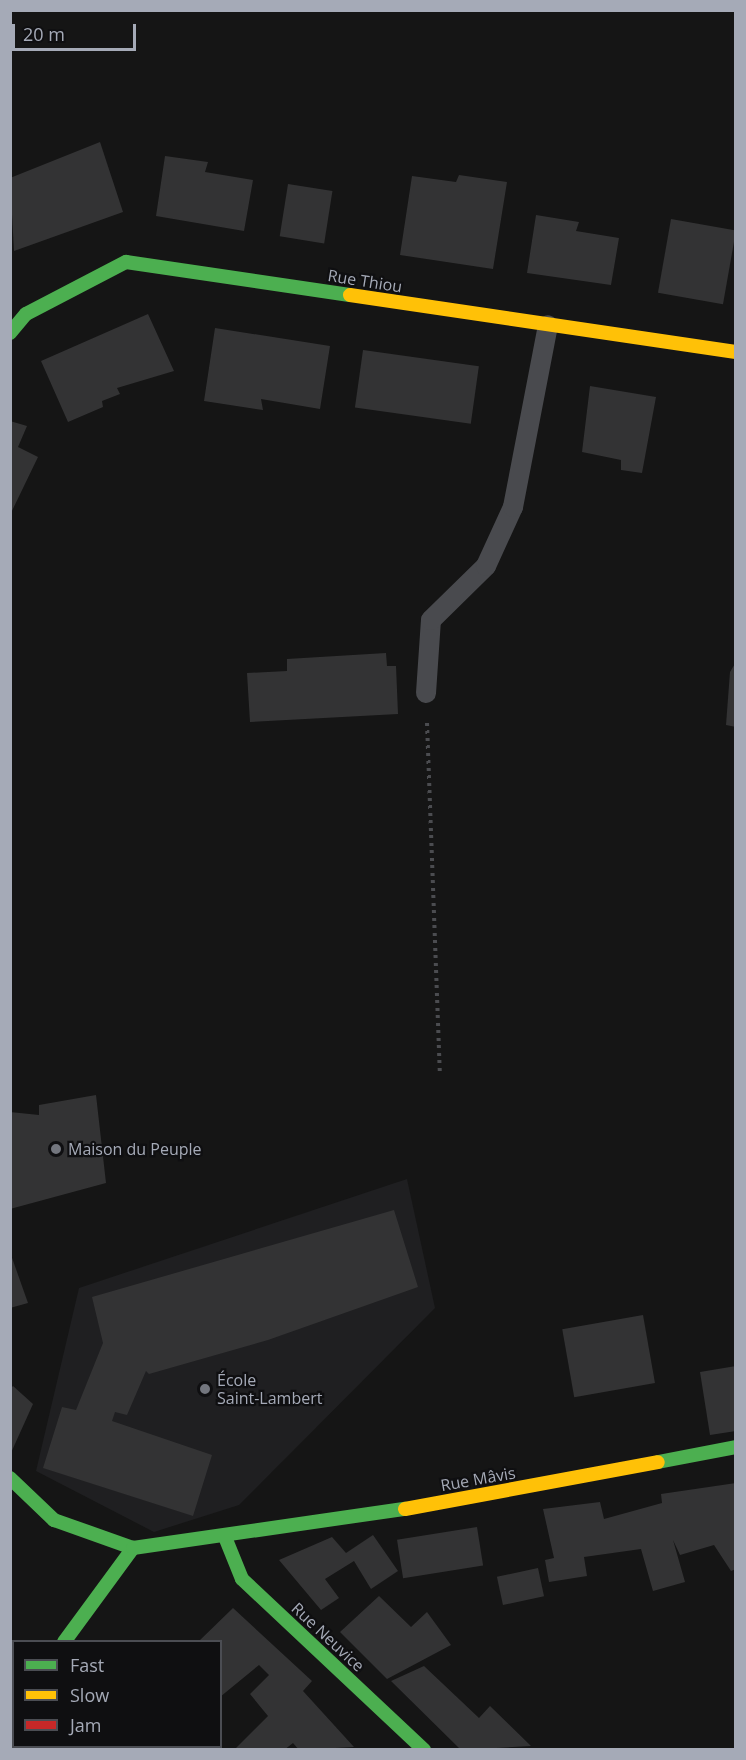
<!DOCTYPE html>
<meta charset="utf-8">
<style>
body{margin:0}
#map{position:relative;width:746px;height:1760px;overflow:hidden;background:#151515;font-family:"Open Sans",sans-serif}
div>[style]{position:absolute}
.built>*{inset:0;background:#1f1f21}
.building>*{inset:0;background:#333334;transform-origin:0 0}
.path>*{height:4px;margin-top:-2px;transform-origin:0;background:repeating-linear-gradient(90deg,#4b4c50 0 3px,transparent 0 7.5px)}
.lane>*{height:20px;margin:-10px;padding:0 10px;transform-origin:10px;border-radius:10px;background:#494a4e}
.fast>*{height:14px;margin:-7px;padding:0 7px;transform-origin:7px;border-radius:7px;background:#4caf50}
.slow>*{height:14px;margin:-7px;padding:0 7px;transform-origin:7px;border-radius:7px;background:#ffc107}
.jam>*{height:14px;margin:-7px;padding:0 7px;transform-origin:7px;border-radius:7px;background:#c62828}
.dots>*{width:16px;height:16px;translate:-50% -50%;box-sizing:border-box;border:3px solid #0f0f11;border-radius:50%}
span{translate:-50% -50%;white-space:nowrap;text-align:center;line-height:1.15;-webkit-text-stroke:4.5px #0f0f11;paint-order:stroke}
.street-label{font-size:16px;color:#a5aab7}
.poi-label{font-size:16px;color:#a5aab7}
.left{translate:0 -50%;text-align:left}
.frame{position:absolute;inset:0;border:12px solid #a5aab7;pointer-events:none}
.legend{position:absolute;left:12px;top:1640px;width:210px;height:108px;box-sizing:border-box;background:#0f0f11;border:2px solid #4b4d53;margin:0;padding:8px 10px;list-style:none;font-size:18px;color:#a5aab7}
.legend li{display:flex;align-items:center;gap:12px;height:30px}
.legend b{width:30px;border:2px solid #4b4d53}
.scale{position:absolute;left:12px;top:24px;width:124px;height:27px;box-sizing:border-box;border:3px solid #a5aab7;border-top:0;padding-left:8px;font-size:18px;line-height:21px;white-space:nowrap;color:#a5aab7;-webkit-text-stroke:4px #0f0f11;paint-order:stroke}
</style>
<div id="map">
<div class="built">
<i style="clip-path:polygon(407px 1179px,435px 1308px,239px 1505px,154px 1532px,36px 1471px,79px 1288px)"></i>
</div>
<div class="building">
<i style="clip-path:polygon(100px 142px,123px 212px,14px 251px,10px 178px)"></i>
<i style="clip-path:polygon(165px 156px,208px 162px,205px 172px,253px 180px,244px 231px,156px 216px)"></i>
<i style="clip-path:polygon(459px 175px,507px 182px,493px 269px,400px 255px,412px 176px,456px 182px)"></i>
<i style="left:288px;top:184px;width:45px;height:53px;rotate:9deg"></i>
<i style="clip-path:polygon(536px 215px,579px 222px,576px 231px,619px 238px,611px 285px,527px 273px)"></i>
<i style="left:671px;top:219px;width:66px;height:75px;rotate:10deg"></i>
<i style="clip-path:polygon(148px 314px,174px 371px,117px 388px,120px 394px,102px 401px,103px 407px,68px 422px,41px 361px)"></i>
<i style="clip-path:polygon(215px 328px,330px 346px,320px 409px,261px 399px,263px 410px,204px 401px)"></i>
<i style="left:363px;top:350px;width:117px;height:58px;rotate:8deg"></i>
<i style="clip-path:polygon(590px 386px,656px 397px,642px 473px,621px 470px,621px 460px,582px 452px)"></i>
<i style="clip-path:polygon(10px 421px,27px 426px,18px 447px,38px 457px,10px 515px)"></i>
<i style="clip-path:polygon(386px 653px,387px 666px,396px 666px,398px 714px,250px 722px,247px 673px,287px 671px,287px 659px)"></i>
<i style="clip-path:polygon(736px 662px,736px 727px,726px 725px,730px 672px)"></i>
<i style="clip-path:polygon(96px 1095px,106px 1183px,10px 1209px,10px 1112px,39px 1115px,39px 1105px)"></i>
<i style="clip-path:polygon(394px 1210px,418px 1287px,268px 1340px,149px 1374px,146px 1371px,127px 1415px,115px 1412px,112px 1421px,212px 1455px,193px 1516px,43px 1468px,62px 1407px,76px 1410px,103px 1343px,92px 1297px)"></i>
<i style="clip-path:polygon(11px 1255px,28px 1303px,10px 1308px,10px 1256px)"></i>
<i style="left:643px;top:1315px;width:69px;height:82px;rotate:80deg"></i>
<i style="clip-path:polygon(736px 1366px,736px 1431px,710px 1435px,700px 1372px)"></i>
<i style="clip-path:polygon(13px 1386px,33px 1404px,10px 1455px,10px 1389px)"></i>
<i style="clip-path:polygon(736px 1483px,736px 1569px,731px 1571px,714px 1545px,680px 1555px,673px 1540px,685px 1582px,653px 1591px,641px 1549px,584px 1557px,587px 1576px,549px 1582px,545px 1560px,554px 1558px,543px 1509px,600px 1502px,604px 1519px,662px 1503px,661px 1494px)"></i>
<i style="left:477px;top:1527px;width:39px;height:81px;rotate:81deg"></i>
<i style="clip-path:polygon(373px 1535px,398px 1571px,371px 1589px,354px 1561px,325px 1579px,339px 1598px,321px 1610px,279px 1560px,332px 1537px,346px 1553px)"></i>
<i style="left:538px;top:1568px;width:29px;height:42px;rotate:78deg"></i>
<i style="clip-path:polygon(379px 1596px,411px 1627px,427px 1612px,451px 1645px,387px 1679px,340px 1632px)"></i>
<i style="clip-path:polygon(233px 1608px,312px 1681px,303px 1691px,354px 1747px,299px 1750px,293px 1743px,284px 1750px,234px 1750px,268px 1716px,250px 1694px,269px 1675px,259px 1665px,220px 1697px,220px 1642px,198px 1642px)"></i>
<i style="clip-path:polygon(424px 1666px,479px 1718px,490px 1706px,531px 1746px,461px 1750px,391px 1681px)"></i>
<i style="clip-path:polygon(63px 1746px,104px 1746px,106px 1748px,66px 1750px)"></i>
</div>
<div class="path">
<i style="left:427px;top:723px;width:352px;rotate:87.9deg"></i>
</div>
<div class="lane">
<i style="left:426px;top:693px;width:73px;rotate:-86.1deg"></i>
<i style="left:431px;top:620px;width:77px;rotate:-44.5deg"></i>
<i style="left:486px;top:566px;width:65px;rotate:-65.4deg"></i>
<i style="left:513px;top:507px;width:185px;rotate:-79.1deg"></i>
</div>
<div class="fast">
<i style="left:10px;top:333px;width:25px;rotate:-50deg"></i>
<i style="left:26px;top:314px;width:113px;rotate:-27.5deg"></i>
<i style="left:126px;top:262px;width:226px;rotate:8.4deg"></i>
<i style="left:658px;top:1462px;width:79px;rotate:-10.9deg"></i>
<i style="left:10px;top:1478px;width:61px;rotate:43.7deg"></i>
<i style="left:54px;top:1520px;width:84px;rotate:19.5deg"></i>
<i style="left:225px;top:1537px;width:45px;rotate:68deg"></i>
<i style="left:242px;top:1579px;width:250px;rotate:43.2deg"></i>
<i style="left:64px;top:1642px;width:117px;rotate:-53.7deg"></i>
<i style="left:133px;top:1548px;width:275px;rotate:-8.2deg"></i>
</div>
<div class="slow">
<i style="left:350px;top:295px;width:390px;rotate:8.4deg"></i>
<i style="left:405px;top:1509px;width:257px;rotate:-10.5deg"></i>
</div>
<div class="jam">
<i style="left:10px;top:1713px;width:5px;rotate:-37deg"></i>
</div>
<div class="dots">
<i style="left:56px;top:1149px;background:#73767e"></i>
<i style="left:205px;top:1389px;background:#73767e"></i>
</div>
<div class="street-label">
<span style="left:365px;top:281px;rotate:9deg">Rue Thiou</span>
<span style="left:478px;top:1479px;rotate:-10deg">Rue Mâvis</span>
<span style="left:328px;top:1637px;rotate:43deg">Rue Neuvice</span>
</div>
<div class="poi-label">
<span class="left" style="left:68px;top:1149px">Maison du Peuple</span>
<span class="left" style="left:217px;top:1389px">École<br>Saint-Lambert</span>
</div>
<div class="frame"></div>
<ul class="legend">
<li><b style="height:8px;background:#4caf50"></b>Fast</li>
<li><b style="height:8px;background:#ffc107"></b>Slow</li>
<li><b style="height:8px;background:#c62828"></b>Jam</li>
</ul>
<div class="scale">20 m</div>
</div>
